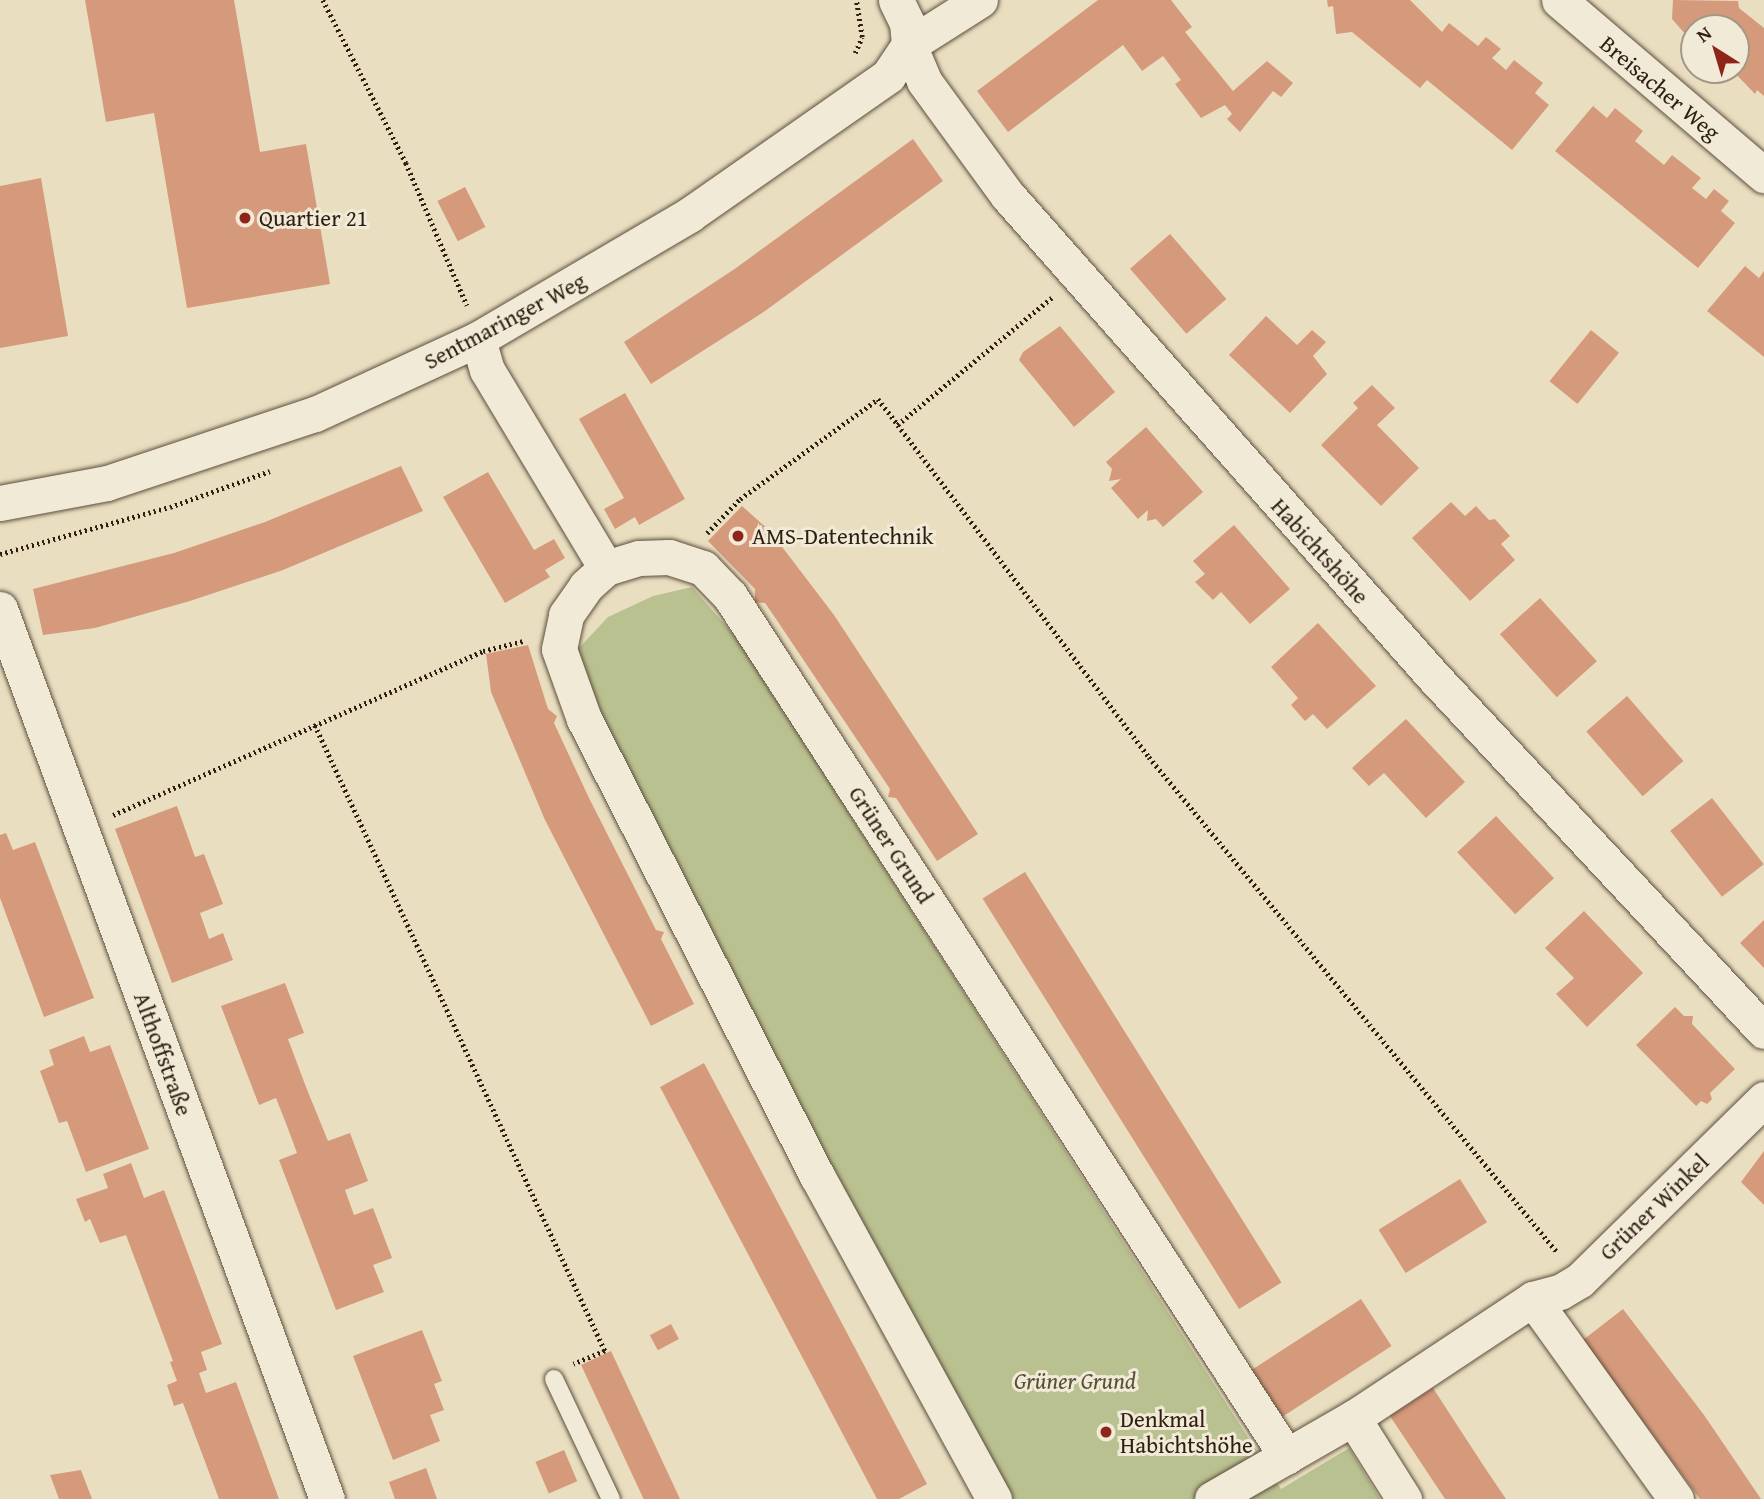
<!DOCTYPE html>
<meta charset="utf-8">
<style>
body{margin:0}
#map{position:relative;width:1764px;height:1499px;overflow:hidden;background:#e9dfc0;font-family:"Gentium Book Plus",serif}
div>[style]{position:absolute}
.green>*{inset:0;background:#bac190}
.building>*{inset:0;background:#d59a7b;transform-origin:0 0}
.path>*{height:4.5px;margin-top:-2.25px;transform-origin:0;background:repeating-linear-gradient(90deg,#2f1e12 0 2px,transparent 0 5.5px)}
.roads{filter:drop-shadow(0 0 2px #5e4e3e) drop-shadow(0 0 2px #5e4e3e)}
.lane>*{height:18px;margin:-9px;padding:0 9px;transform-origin:9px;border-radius:9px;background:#f1ead6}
.street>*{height:35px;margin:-17.5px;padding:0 17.5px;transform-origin:17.5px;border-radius:17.5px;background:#f1ead6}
.dots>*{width:19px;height:19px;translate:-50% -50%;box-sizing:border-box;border:4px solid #f1ead6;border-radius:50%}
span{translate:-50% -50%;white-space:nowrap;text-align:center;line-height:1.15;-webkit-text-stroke:6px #f1ead6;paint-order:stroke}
.street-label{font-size:23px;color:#2f1e12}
.poi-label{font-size:23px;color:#2f1e12}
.left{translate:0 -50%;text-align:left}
.park-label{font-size:23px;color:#594f38;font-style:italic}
.north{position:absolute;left:1680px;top:14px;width:70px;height:70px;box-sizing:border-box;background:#f1ead6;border:2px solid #a39888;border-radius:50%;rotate:323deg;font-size:19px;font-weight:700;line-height:28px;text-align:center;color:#2f1e12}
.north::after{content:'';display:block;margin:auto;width:24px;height:32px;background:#8f2418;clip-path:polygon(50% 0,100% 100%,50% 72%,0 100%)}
</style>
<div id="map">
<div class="green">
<i style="clip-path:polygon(692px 587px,740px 642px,1281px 1489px,1349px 1448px,1380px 1499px,1005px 1499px,609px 739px,587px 676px,578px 649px,608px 617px,653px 596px)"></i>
</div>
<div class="building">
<i style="clip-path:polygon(85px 0,234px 0,260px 152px,306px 144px,330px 284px,187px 308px,154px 113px,106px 122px)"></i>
<i style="clip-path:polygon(1098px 0,1171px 0,1192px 27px,1185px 32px,1233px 91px,1267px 61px,1293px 83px,1281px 97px,1273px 91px,1240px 132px,1227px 119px,1232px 114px,1225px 105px,1201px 118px,1175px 84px,1181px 80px,1163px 56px,1142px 71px,1123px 45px,1008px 132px,977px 91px)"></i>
<i style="clip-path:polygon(1327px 0,1410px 0,1442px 32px,1449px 23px,1478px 46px,1486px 37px,1501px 49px,1492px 58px,1506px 70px,1514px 60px,1543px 83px,1535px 93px,1549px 105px,1512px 150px,1427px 80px,1420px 88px,1352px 32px,1336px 34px,1333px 6px,1328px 7px)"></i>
<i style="clip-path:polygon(1673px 0,1738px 1px,1739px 8px,1764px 28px,1764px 96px,1757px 90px,1755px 94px,1732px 70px,1736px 70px,1736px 28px,1694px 28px,1694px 44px,1672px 19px)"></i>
<i style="clip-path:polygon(1593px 106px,1607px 118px,1615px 108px,1643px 131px,1635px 141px,1664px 165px,1672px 155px,1701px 178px,1692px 188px,1706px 199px,1714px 189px,1729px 201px,1721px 211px,1735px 223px,1698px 268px,1555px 151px)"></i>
<i style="clip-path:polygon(913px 139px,943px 181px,765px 311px,651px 384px,624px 342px,736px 268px)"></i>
<i style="clip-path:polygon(41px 178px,68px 336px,0 348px,0 186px)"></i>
<i style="left:465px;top:187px;width:45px;height:31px;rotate:63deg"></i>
<i style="left:1170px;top:234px;width:86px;height:53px;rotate:49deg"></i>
<i style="clip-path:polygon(1745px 266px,1759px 278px,1764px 271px,1764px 357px,1707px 311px)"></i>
<i style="clip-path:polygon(1266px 316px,1297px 345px,1312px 330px,1326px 342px,1313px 356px,1327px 374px,1290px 413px,1229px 355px)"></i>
<i style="clip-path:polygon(1060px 326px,1115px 392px,1074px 427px,1019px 360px,1023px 352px)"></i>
<i style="left:1591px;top:330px;width:36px;height:66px;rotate:39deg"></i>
<i style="clip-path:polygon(1372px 385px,1395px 408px,1377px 425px,1419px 468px,1381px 506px,1321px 445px,1358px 408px,1353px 403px)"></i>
<i style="clip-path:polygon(625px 393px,685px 499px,639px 525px,635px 517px,615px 529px,604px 509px,624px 498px,579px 419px)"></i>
<i style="clip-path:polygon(1146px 427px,1203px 492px,1163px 527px,1156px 519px,1147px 521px,1148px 510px,1138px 519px,1111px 488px,1121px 479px,1109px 481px,1112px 469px,1106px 462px)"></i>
<i style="clip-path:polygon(401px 466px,423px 511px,283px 570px,190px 601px,95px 628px,43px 635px,33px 589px,174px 553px,265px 522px)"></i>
<i style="clip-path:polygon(488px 472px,534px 550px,554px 539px,565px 558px,545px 570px,550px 577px,505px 603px,443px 497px)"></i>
<i style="clip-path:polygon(1451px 502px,1465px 516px,1476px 506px,1489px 520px,1495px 519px,1510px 536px,1501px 544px,1515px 560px,1470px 601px,1412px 538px)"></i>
<i style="clip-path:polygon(742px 506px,770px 531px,834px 615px,978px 834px,937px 861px,896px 798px,888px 797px,890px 789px,774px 616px,765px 603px,755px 602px,755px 589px,708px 541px)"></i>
<i style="clip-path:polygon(1234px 525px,1290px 589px,1250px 624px,1221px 592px,1213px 600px,1195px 582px,1205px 574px,1193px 561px)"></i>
<i style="left:1540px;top:598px;width:85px;height:54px;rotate:48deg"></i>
<i style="clip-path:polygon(1318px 623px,1376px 686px,1327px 729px,1313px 714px,1305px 721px,1291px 705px,1298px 698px,1271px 667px)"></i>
<i style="clip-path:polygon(528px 645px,548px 709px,557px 716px,554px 723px,589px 798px,656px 930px,664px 932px,661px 939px,694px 1004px,651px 1026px,545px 820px,491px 692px,486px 654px)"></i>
<i style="left:1627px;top:696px;width:86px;height:54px;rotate:49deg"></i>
<i style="clip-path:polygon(1406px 719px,1465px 782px,1426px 818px,1384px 773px,1369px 786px,1352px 768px)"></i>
<i style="left:1712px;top:798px;width:84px;height:53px;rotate:52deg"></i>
<i style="clip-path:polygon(177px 806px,195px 857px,204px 854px,223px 904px,200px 913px,209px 939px,223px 933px,233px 960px,172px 983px,115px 829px)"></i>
<i style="left:1496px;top:816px;width:85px;height:53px;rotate:47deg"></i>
<i style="clip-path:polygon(6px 833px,13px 850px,35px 842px,94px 998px,44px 1017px,0 898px,0 835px)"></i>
<i style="left:1025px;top:872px;width:484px;height:50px;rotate:58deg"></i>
<i style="clip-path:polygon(1584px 911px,1643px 973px,1587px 1027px,1556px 994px,1574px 978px,1545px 948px)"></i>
<i style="clip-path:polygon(1764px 920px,1764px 968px,1740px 943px)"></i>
<i style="clip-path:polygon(285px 983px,304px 1033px,288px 1039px,306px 1087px,328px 1141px,350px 1133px,368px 1181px,345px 1190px,354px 1215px,373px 1208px,392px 1258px,373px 1265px,384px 1292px,336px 1310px,279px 1160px,297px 1153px,287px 1126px,276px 1098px,259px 1105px,221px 1006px)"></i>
<i style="clip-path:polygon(1675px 1007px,1684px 1016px,1693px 1016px,1692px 1024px,1735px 1069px,1710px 1093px,1712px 1099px,1707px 1104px,1701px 1101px,1696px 1106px,1636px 1045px)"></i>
<i style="clip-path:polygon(84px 1036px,90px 1052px,110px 1045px,149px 1149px,86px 1172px,67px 1121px,59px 1123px,40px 1071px,54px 1065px,49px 1050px)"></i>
<i style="clip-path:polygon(704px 1063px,927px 1484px,899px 1499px,877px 1499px,660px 1087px)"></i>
<i style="clip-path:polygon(1764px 1151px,1764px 1205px,1741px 1182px)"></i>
<i style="clip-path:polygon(131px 1163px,144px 1198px,164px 1190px,222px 1344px,201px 1352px,207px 1370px,199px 1373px,206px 1393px,236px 1382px,279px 1499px,219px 1499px,183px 1403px,174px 1406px,167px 1385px,177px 1381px,170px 1362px,173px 1361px,126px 1235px,100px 1243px,90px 1219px,85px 1222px,76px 1199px,108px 1188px,103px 1174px)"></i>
<i style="left:1460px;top:1179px;width:51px;height:96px;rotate:58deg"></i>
<i style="left:1361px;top:1299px;width:56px;height:136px;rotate:57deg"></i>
<i style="clip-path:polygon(1623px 1309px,1704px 1415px,1761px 1499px,1700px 1499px,1583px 1340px)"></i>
<i style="left:671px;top:1324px;width:17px;height:24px;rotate:62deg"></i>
<i style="clip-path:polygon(422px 1330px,442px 1381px,434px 1384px,444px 1410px,430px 1415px,440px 1441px,393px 1460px,353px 1356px)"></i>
<i style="left:611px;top:1351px;width:163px;height:33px;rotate:65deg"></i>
<i style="clip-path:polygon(1433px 1388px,1485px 1468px,1506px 1499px,1445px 1499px,1390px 1416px)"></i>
<i style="left:564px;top:1450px;width:34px;height:31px;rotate:67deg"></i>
<i style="clip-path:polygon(426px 1468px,437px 1499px,395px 1499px,389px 1482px)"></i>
<i style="clip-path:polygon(81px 1470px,92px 1499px,59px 1499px,50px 1475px)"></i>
</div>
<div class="path">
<i style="left:323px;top:0;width:183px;rotate:63deg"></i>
<i style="left:406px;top:163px;width:155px;rotate:66.8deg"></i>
<i style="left:855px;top:53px;width:17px;rotate:-66deg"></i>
<i style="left:862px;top:37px;width:37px;rotate:-99deg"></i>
<i style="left:1052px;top:298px;width:200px;rotate:140.5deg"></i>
<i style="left:898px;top:425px;width:416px;rotate:52.9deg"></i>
<i style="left:1149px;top:757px;width:641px;rotate:50.5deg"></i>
<i style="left:707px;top:533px;width:47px;rotate:-45.9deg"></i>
<i style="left:740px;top:499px;width:170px;rotate:-35.9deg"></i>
<i style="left:878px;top:399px;width:33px;rotate:52deg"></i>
<i style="left:0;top:554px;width:176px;rotate:-15.5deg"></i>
<i style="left:170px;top:507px;width:106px;rotate:-19.8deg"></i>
<i style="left:315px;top:725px;width:690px;rotate:65.14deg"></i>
<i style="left:605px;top:1351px;width:34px;rotate:157deg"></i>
<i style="left:113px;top:815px;width:405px;rotate:-23.9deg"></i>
<i style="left:483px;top:651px;width:41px;rotate:-14deg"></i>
</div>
<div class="roads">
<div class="lane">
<i style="left:554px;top:1379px;width:133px;rotate:64.6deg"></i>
</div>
<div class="street">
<i style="left:1559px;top:0;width:270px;rotate:40.5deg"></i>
<i style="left:909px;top:45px;width:39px;rotate:67deg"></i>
<i style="left:924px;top:81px;width:142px;rotate:53.9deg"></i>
<i style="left:1008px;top:196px;width:638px;rotate:48.49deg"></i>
<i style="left:1431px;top:674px;width:488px;rotate:47deg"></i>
<i style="left:909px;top:45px;width:84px;rotate:-32.4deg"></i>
<i style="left:478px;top:339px;width:32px;rotate:74deg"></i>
<i style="left:487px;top:370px;width:231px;rotate:59deg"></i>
<i style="left:0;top:503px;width:109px;rotate:-10.6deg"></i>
<i style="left:107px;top:483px;width:219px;rotate:-18.4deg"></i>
<i style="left:315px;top:414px;width:179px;rotate:-24.7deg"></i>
<i style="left:478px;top:339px;width:245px;rotate:-30.4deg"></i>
<i style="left:689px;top:215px;width:243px;rotate:-34.9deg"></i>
<i style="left:888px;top:76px;width:37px;rotate:-56deg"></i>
<i style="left:909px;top:45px;width:22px;rotate:-95deg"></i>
<i style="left:907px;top:23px;width:25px;rotate:-116deg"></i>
<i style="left:0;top:609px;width:948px;rotate:69.83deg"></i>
<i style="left:1353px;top:1418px;width:96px;rotate:57.8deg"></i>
<i style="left:994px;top:1499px;width:368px;rotate:-118.7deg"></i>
<i style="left:817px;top:1176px;width:513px;rotate:-117.01deg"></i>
<i style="left:584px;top:719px;width:74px;rotate:-109.7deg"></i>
<i style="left:559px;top:649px;width:35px;rotate:-78deg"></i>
<i style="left:566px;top:615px;width:35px;rotate:-55deg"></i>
<i style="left:586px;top:586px;width:27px;rotate:-42deg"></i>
<i style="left:606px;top:568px;width:34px;rotate:-17deg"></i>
<i style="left:639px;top:558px;width:30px;rotate:-2deg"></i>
<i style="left:669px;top:557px;width:36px;rotate:18deg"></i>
<i style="left:703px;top:568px;width:39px;rotate:46deg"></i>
<i style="left:730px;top:596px;width:1025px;rotate:57.1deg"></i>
<i style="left:1212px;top:1499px;width:163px;rotate:-29.9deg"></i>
<i style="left:1353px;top:1418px;width:216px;rotate:-33.5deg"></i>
<i style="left:1676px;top:1499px;width:246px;rotate:-125.6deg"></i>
<i style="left:1533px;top:1299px;width:28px;rotate:-15deg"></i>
<i style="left:1560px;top:1292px;width:23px;rotate:-31deg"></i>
<i style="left:1580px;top:1280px;width:258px;rotate:-44.5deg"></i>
</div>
</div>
<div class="dots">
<i style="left:245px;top:218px;background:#8f2418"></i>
<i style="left:738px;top:536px;background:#8f2418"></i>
<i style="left:1106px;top:1432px;background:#8f2418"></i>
</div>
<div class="street-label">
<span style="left:1660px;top:88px;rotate:40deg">Breisacher Weg</span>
<span style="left:505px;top:321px;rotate:-28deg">Sentmaringer Weg</span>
<span style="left:1320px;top:551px;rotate:48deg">Habichtshöhe</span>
<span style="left:891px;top:845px;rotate:57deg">Grüner Grund</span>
<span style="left:163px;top:1054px;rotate:70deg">Althoffstraße</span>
<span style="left:1654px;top:1207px;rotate:-44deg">Grüner Winkel</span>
</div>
<div class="poi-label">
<span class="left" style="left:259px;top:218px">Quartier 21</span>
<span class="left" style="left:752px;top:536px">AMS-Datentechnik</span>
<span class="left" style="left:1120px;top:1432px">Denkmal<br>Habichtshöhe</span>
</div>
<div class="park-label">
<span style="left:1075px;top:1381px">Grüner Grund</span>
</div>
<div class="north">N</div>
</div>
